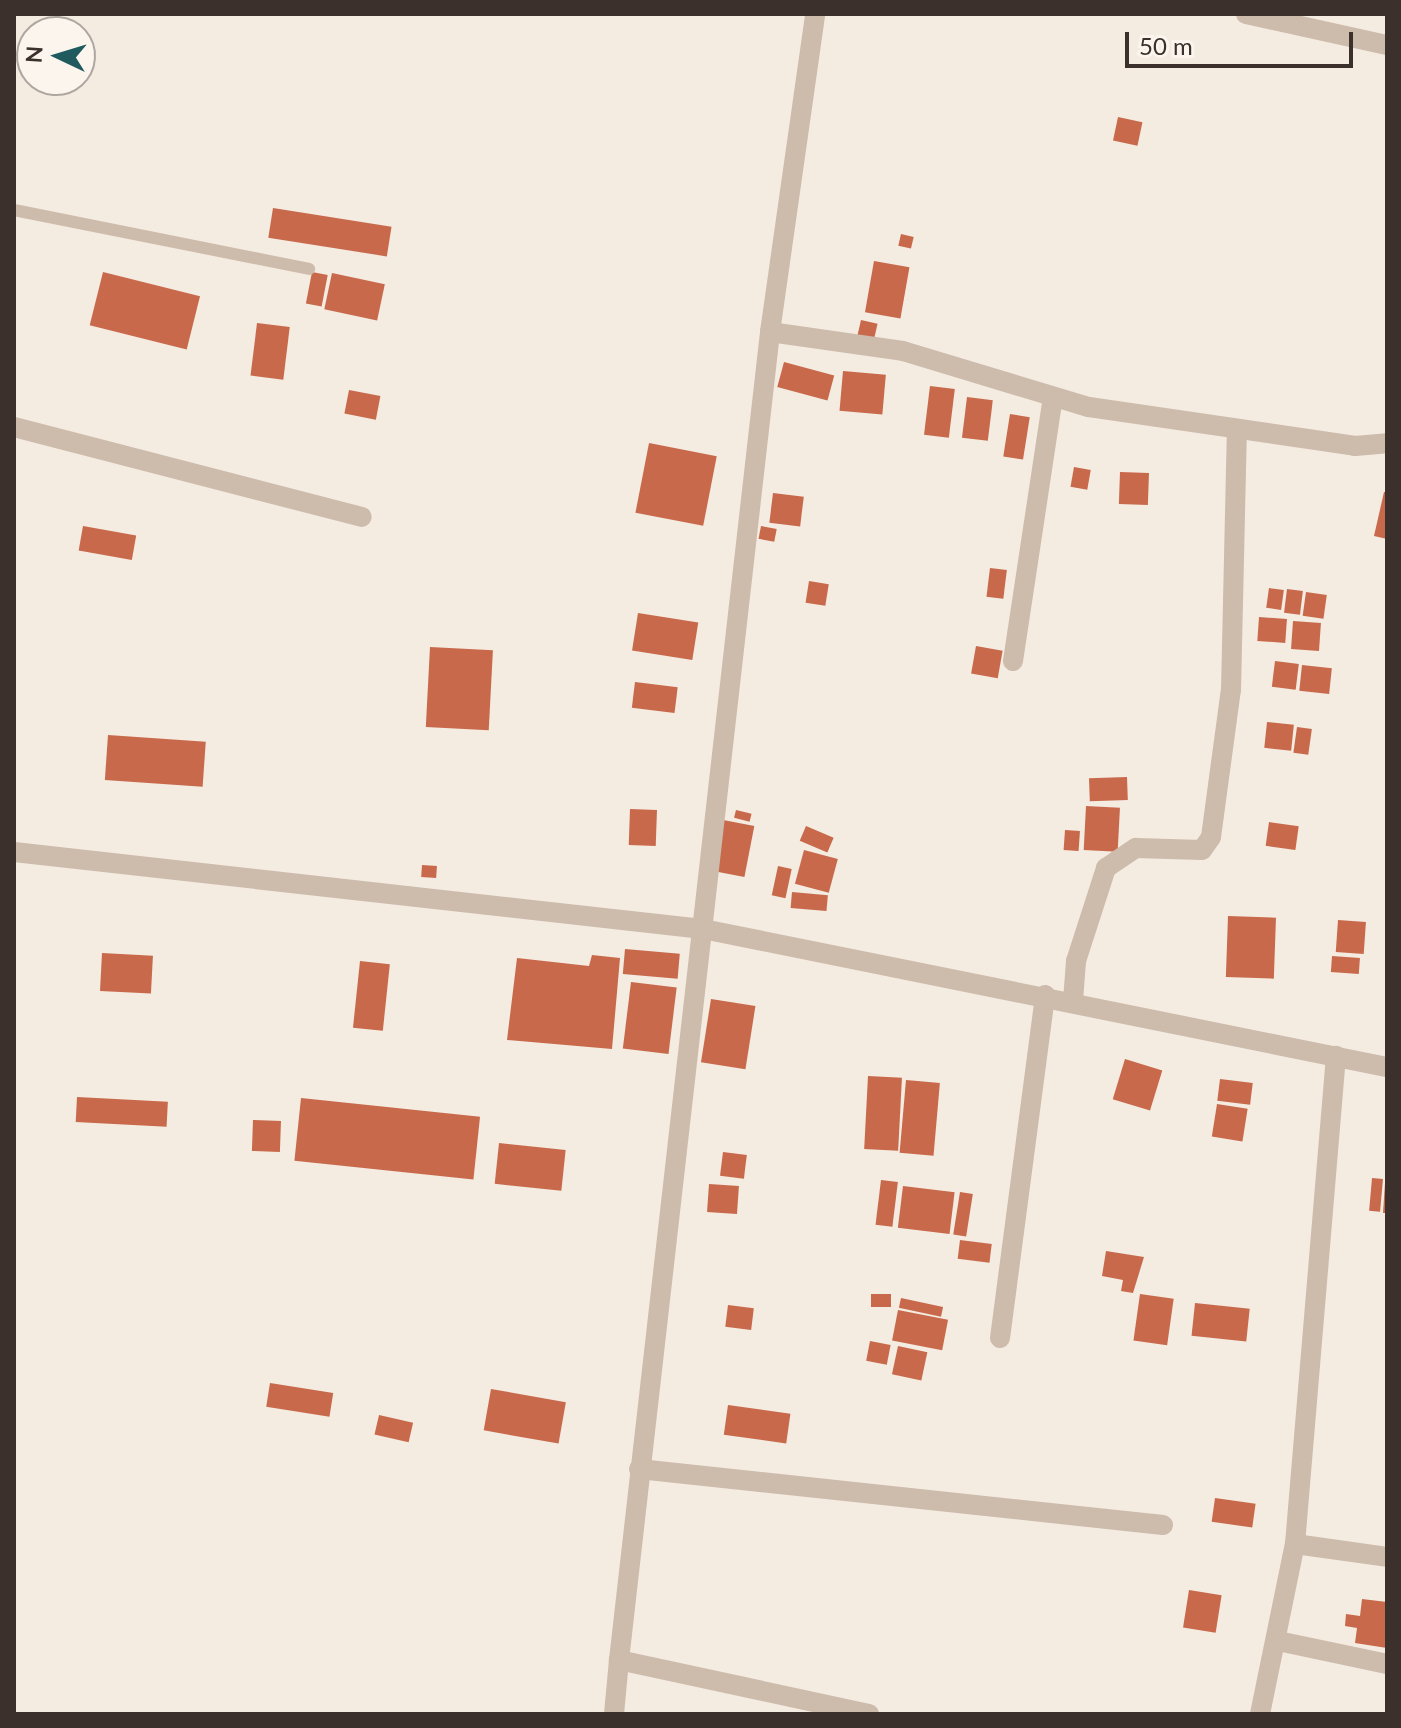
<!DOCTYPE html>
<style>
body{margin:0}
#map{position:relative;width:1401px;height:1728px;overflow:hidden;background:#f4ebe1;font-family:Lato,sans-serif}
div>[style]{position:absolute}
.building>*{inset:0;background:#c8694b;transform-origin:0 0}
.service>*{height:12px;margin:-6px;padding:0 6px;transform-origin:6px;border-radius:6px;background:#cdbbac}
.minor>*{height:20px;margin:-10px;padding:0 10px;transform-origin:10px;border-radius:10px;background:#cdbbac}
.tertiary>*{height:20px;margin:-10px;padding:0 10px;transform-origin:10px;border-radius:10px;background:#cdbbac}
span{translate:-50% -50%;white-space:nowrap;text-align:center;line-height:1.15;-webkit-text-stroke:7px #fbf5ee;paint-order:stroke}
.frame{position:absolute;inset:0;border:16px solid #3b302b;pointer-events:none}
.north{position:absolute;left:16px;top:16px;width:80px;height:80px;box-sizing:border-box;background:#fbf5ee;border:2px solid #aea6a0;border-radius:50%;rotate:274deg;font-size:22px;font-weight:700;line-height:32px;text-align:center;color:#3b302b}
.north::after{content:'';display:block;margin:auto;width:28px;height:36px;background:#1f5a5e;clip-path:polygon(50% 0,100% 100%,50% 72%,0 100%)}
.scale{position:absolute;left:1125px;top:32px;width:228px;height:36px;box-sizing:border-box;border:4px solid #3b302b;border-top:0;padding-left:10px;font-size:24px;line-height:28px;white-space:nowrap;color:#3b302b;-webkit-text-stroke:6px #fbf5ee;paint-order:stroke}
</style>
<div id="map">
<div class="building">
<i style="left:1118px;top:117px;width:25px;height:24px;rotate:12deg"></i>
<i style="left:273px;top:208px;width:120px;height:30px;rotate:9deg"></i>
<i style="left:901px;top:234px;width:13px;height:12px;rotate:13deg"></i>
<i style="left:874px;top:261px;width:36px;height:52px;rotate:10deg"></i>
<i style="left:103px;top:272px;width:100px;height:55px;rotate:14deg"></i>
<i style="left:312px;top:272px;width:16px;height:32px;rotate:11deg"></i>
<i style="left:332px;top:273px;width:54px;height:37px;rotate:12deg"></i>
<i style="left:861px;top:320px;width:17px;height:21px;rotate:13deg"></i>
<i style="left:257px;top:323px;width:33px;height:53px;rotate:7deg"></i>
<i style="left:784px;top:362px;width:52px;height:26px;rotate:15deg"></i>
<i style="left:843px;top:371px;width:43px;height:40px;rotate:5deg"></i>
<i style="left:930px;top:386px;width:25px;height:49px;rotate:7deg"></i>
<i style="left:349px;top:390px;width:32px;height:24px;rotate:11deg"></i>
<i style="left:967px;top:397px;width:26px;height:41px;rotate:7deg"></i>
<i style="left:1010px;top:414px;width:20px;height:43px;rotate:9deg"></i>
<i style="left:649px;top:443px;width:69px;height:71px;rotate:11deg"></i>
<i style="left:1074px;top:467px;width:17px;height:20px;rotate:10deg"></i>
<i style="left:1120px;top:472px;width:29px;height:32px;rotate:2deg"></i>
<i style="clip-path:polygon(1384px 492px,1387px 492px,1387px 539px,1374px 536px)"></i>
<i style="left:773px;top:493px;width:31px;height:30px;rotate:7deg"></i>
<i style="left:83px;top:526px;width:54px;height:25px;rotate:10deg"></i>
<i style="left:761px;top:526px;width:16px;height:13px;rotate:11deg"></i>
<i style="left:990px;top:568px;width:17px;height:29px;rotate:7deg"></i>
<i style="left:809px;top:581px;width:20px;height:22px;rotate:9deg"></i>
<i style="left:1269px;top:588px;width:15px;height:20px;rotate:8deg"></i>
<i style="left:1287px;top:589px;width:16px;height:24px;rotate:7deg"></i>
<i style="left:1306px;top:592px;width:21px;height:24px;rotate:8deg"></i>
<i style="left:638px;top:613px;width:61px;height:38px;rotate:9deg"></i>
<i style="left:1259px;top:617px;width:28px;height:24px;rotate:4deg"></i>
<i style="left:1293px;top:621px;width:28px;height:28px;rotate:4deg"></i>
<i style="left:976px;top:646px;width:27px;height:28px;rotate:10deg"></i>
<i style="left:430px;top:647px;width:63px;height:80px;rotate:3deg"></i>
<i style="left:1275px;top:661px;width:24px;height:26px;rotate:7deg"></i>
<i style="left:1302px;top:665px;width:30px;height:26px;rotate:6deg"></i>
<i style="left:635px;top:682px;width:43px;height:26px;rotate:7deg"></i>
<i style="left:1267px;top:722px;width:27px;height:26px;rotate:6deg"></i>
<i style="left:1297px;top:727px;width:15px;height:26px;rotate:8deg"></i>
<i style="left:108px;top:735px;width:98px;height:45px;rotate:4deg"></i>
<i style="left:1127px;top:777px;width:23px;height:38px;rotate:88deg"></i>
<i style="left:1086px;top:806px;width:34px;height:44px;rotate:3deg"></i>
<i style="left:630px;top:809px;width:27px;height:36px;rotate:2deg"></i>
<i style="left:736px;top:810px;width:16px;height:8px;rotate:14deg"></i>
<i style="left:718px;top:819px;width:37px;height:52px;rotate:11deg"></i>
<i style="left:1269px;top:822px;width:30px;height:24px;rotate:8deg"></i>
<i style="left:806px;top:826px;width:30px;height:16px;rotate:23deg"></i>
<i style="left:1065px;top:830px;width:15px;height:20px;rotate:4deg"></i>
<i style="left:804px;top:850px;width:35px;height:35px;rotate:15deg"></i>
<i style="left:422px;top:865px;width:15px;height:12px;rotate:4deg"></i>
<i style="left:778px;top:866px;width:14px;height:30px;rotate:12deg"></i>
<i style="left:792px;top:892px;width:36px;height:16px;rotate:5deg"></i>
<i style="left:1228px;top:916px;width:48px;height:61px;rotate:2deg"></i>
<i style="left:1338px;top:920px;width:28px;height:32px;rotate:4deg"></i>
<i style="left:625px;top:949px;width:55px;height:25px;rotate:5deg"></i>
<i style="left:102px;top:953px;width:51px;height:38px;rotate:3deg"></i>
<i style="clip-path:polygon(592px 955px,620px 958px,612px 1049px,507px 1040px,517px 958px,589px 966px)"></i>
<i style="left:1332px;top:956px;width:28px;height:16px;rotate:4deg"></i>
<i style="left:360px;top:961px;width:30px;height:67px;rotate:6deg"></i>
<i style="left:631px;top:982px;width:46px;height:67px;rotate:7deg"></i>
<i style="left:711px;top:999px;width:45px;height:64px;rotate:9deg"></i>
<i style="left:1125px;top:1059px;width:39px;height:42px;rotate:17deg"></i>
<i style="left:868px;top:1076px;width:34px;height:73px;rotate:3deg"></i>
<i style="left:1220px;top:1079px;width:33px;height:22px;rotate:7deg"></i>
<i style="left:906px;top:1080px;width:34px;height:73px;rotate:5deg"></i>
<i style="left:77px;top:1097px;width:91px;height:25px;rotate:3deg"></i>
<i style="left:301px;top:1098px;width:180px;height:63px;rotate:6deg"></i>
<i style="left:1217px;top:1104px;width:31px;height:33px;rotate:9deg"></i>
<i style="left:253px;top:1120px;width:28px;height:31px;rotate:2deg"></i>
<i style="left:499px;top:1143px;width:67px;height:41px;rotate:6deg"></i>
<i style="left:723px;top:1152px;width:24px;height:24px;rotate:7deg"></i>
<i style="left:1372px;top:1178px;width:11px;height:33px;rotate:5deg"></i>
<i style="left:881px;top:1180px;width:17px;height:45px;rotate:7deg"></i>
<i style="clip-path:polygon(1385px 1183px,1387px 1183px,1387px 1213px,1383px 1213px)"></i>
<i style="left:709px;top:1184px;width:30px;height:28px;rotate:4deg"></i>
<i style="left:903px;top:1186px;width:52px;height:42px;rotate:7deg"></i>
<i style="left:960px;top:1192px;width:13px;height:43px;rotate:9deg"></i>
<i style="left:960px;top:1240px;width:32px;height:19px;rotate:7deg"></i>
<i style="clip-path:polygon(1106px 1251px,1144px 1257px,1133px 1293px,1121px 1291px,1123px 1280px,1102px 1276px)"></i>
<i style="left:891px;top:1294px;width:13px;height:20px;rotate:90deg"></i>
<i style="left:1140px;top:1294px;width:34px;height:47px;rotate:8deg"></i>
<i style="left:901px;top:1298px;width:43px;height:10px;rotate:12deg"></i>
<i style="left:1195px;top:1303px;width:55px;height:33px;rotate:6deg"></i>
<i style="left:728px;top:1305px;width:26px;height:22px;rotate:7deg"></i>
<i style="left:898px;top:1310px;width:51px;height:31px;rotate:11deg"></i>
<i style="left:870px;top:1341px;width:21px;height:20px;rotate:11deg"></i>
<i style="left:898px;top:1346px;width:30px;height:29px;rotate:12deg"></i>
<i style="left:270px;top:1383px;width:64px;height:24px;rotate:9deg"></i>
<i style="left:491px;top:1389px;width:76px;height:42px;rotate:10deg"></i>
<i style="left:728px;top:1405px;width:63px;height:30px;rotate:8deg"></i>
<i style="left:379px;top:1415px;width:35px;height:20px;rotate:13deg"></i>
<i style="left:1215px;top:1498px;width:41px;height:24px;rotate:8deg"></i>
<i style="left:1189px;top:1590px;width:33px;height:38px;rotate:9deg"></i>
<i style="clip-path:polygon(1362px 1599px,1387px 1602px,1387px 1648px,1355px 1643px,1357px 1628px,1345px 1626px,1346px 1614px,1360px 1616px)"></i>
</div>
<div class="service">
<i style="left:14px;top:210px;width:301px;rotate:11.3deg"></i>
</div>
<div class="minor">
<i style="left:1246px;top:14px;width:144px;rotate:12.4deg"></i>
<i style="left:770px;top:332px;width:321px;rotate:-81.9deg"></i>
<i style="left:14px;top:427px;width:359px;rotate:14.5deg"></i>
<i style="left:1013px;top:661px;width:266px;rotate:-81.4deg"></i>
<i style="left:1073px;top:1001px;width:40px;rotate:-85.7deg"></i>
<i style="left:1076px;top:961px;width:98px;rotate:-72.1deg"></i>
<i style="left:1106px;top:868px;width:36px;rotate:-34deg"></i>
<i style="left:1136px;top:848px;width:66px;rotate:1.7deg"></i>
<i style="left:1202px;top:850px;width:16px;rotate:-55deg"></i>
<i style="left:1211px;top:837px;width:148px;rotate:-82.3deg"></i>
<i style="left:1231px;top:690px;width:259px;rotate:-88.7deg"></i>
<i style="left:1000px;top:1338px;width:346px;rotate:-82.5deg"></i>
<i style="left:639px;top:1469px;width:527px;rotate:6.1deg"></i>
<i style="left:1295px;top:1544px;width:93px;rotate:8deg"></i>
<i style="left:1278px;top:1641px;width:111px;rotate:11.9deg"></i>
<i style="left:614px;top:1714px;width:54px;rotate:-84.7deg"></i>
<i style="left:869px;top:1714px;width:256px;rotate:-167.8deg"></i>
<i style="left:619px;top:1660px;width:1337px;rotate:-83.51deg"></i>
<i style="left:770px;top:332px;width:134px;rotate:8.1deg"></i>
<i style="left:903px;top:351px;width:194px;rotate:16.8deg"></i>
<i style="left:1089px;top:407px;width:269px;rotate:8.3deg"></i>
<i style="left:1355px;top:446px;width:32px;rotate:-5deg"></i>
<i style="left:1260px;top:1714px;width:174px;rotate:-78.4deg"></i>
<i style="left:1295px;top:1544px;width:490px;rotate:-85.2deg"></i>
</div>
<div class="tertiary">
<i style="left:14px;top:852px;width:693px;rotate:6.38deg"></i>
<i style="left:703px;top:929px;width:698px;rotate:11.41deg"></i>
</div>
<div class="frame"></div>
<div class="north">N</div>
<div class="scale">50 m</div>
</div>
